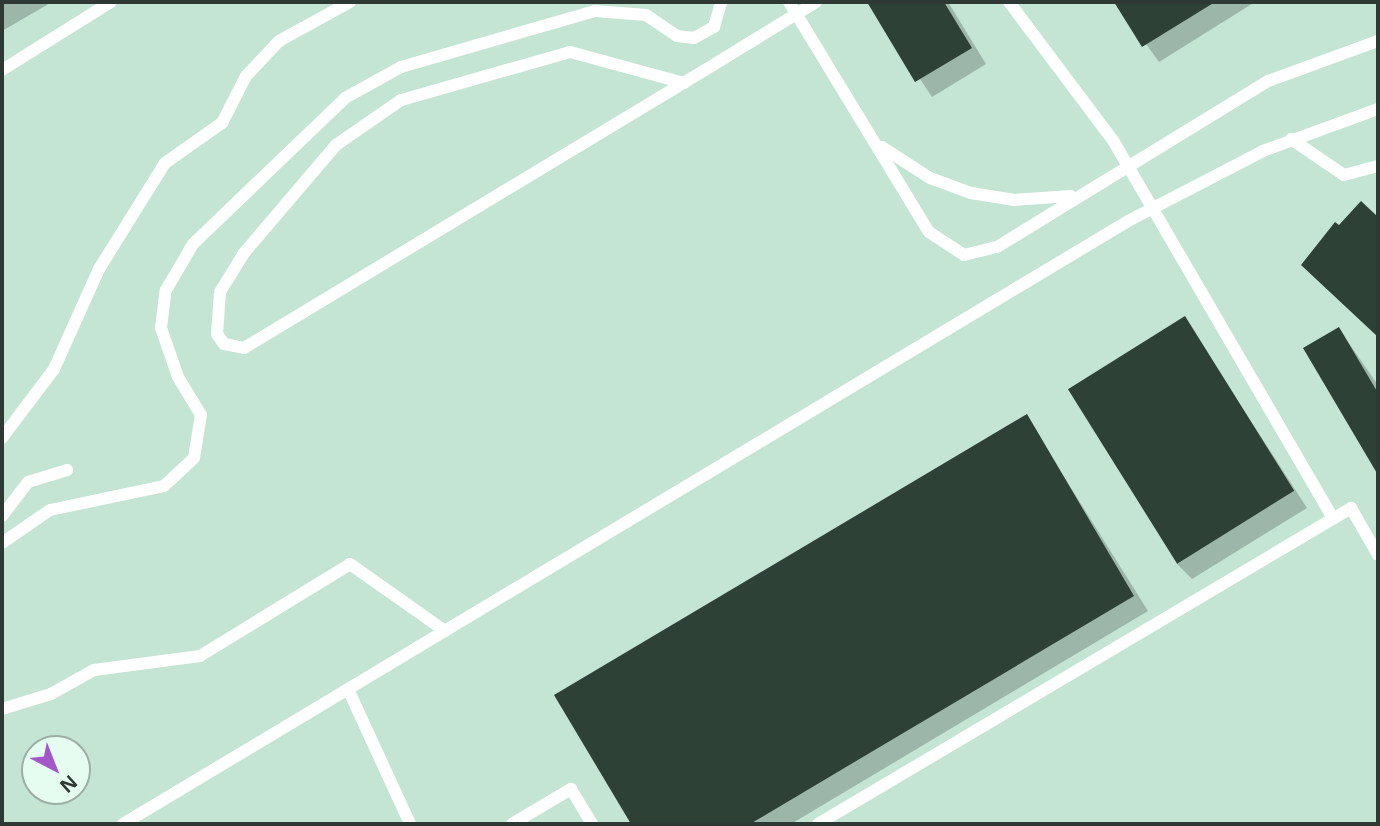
<!DOCTYPE html>
<style>
body{margin:0}
#map{position:relative;width:1380px;height:826px;overflow:hidden;background:#d7efe3;font-family:"Noto Sans",sans-serif}
div>[style]{position:absolute}
.built>*{inset:0;background:#c4e4d4}
.shadow>*{inset:0;background:#0003}
.building>*{inset:0;background:#2d4137;transform-origin:0 0}
.service>*{height:12px;margin:-6px;padding:0 6px;transform-origin:6px;border-radius:6px;background:#fff}
span{translate:-50% -50%;white-space:nowrap;text-align:center;line-height:1.15;-webkit-text-stroke:7px #e4fdf0;paint-order:stroke}
.frame{position:absolute;inset:0;border:4px solid #2f3934;pointer-events:none}
.north{position:absolute;left:21px;top:735px;width:70px;height:70px;box-sizing:border-box;background:#e4fdf0;border:2px solid #9cafa5;border-radius:50%;rotate:138deg;font-size:19px;font-weight:700;line-height:28px;text-align:center;color:#2f3934}
.north::after{content:'';display:block;margin:auto;width:24px;height:32px;background:#a457c8;clip-path:polygon(50% 0,100% 100%,50% 72%,0 100%)}
</style>
<div id="map">
<div class="built">
<i style="clip-path:polygon(evenodd,2px 2px,1378px 2px,1378px 824px,2px 824px,2px 2px,35px 749px,77px 749px,77px 791px,35px 791px,35px 749px)"></i>
</div>
<div class="shadow">
<i style="clip-path:polygon(2px 2px,52px 2px,2px 31px)"></i>
<i style="clip-path:polygon(881px 2px,948px 2px,986px 64px,932px 97px,872px 7px)"></i>
<i style="clip-path:polygon(1116px 2px,1255px 2px,1159px 62px)"></i>
<i style="clip-path:polygon(1362px 203px,1378px 219px,1378px 336px,1318px 279px,1339px 228px)"></i>
<i style="clip-path:polygon(1184px 318px,1307px 508px,1192px 579px,1177px 564px)"></i>
<i style="clip-path:polygon(1339px 329px,1378px 385px,1378px 472px,1305px 349px)"></i>
<i style="clip-path:polygon(1026px 416px,1148px 611px,791px 824px,633px 824px,557px 696px)"></i>
</div>
<div class="building">
<i style="clip-path:polygon(867px 2px,944px 2px,972px 48px,915px 82px)"></i>
<i style="clip-path:polygon(1114px 2px,1215px 2px,1142px 47px)"></i>
<i style="clip-path:polygon(1361px 201px,1378px 217px,1378px 337px,1301px 265px,1335px 222px,1339px 225px)"></i>
<i style="left:1185px;top:316px;width:206px;height:138px;rotate:58deg"></i>
<i style="clip-path:polygon(1339px 327px,1378px 393px,1378px 475px,1303px 348px)"></i>
<i style="clip-path:polygon(1027px 414px,1134px 596px,750px 824px,631px 824px,554px 695px)"></i>
</div>
<div class="service">
<i style="left:789px;top:2px;width:269px;rotate:58.7deg"></i>
<i style="left:929px;top:232px;width:42px;rotate:33.3deg"></i>
<i style="left:964px;top:255px;width:34px;rotate:-14deg"></i>
<i style="left:997px;top:247px;width:318px;rotate:-31.5deg"></i>
<i style="left:1268px;top:81px;width:117px;rotate:-20deg"></i>
<i style="left:1009px;top:2px;width:175px;rotate:53.1deg"></i>
<i style="left:1114px;top:142px;width:436px;rotate:59.8deg"></i>
<i style="left:2px;top:70px;width:128px;rotate:-32deg"></i>
<i style="left:684px;top:83px;width:118px;rotate:-164.8deg"></i>
<i style="left:570px;top:52px;width:176px;rotate:164.1deg"></i>
<i style="left:401px;top:100px;width:79px;rotate:145.3deg"></i>
<i style="left:336px;top:145px;width:142px;rotate:130.4deg"></i>
<i style="left:244px;top:253px;width:46px;rotate:121.6deg"></i>
<i style="left:220px;top:292px;width:42px;rotate:94.1deg"></i>
<i style="left:217px;top:334px;width:12px;rotate:55deg"></i>
<i style="left:224px;top:344px;width:20px;rotate:11deg"></i>
<i style="left:244px;top:348px;width:538px;rotate:-31.09deg"></i>
<i style="left:705px;top:70px;width:130px;rotate:-31.5deg"></i>
<i style="left:1291px;top:139px;width:64px;rotate:34.2deg"></i>
<i style="left:1344px;top:175px;width:35px;rotate:-15deg"></i>
<i style="left:882px;top:147px;width:57px;rotate:32.9deg"></i>
<i style="left:930px;top:178px;width:44px;rotate:20.1deg"></i>
<i style="left:971px;top:193px;width:44px;rotate:9.2deg"></i>
<i style="left:1014px;top:200px;width:57px;rotate:-4deg"></i>
<i style="left:2px;top:438px;width:86px;rotate:-53deg"></i>
<i style="left:54px;top:369px;width:110px;rotate:-65.8deg"></i>
<i style="left:99px;top:269px;width:125px;rotate:-58.1deg"></i>
<i style="left:165px;top:163px;width:70px;rotate:-35.1deg"></i>
<i style="left:222px;top:123px;width:53px;rotate:-62.9deg"></i>
<i style="left:246px;top:76px;width:48px;rotate:-46.7deg"></i>
<i style="left:279px;top:41px;width:81px;rotate:-28.8deg"></i>
<i style="left:2px;top:516px;width:43px;rotate:-52.6deg"></i>
<i style="left:28px;top:482px;width:41px;rotate:-17.1deg"></i>
<i style="left:2px;top:543px;width:58px;rotate:-34.5deg"></i>
<i style="left:50px;top:510px;width:116px;rotate:-11.9deg"></i>
<i style="left:164px;top:486px;width:41px;rotate:-43deg"></i>
<i style="left:194px;top:458px;width:44px;rotate:-80.8deg"></i>
<i style="left:201px;top:415px;width:44px;rotate:-121.2deg"></i>
<i style="left:178px;top:377px;width:52px;rotate:-109.1deg"></i>
<i style="left:161px;top:328px;width:38px;rotate:-83deg"></i>
<i style="left:166px;top:290px;width:53px;rotate:-59.6deg"></i>
<i style="left:193px;top:244px;width:211px;rotate:-43.8deg"></i>
<i style="left:345px;top:98px;width:64px;rotate:-29deg"></i>
<i style="left:401px;top:67px;width:202px;rotate:-16.1deg"></i>
<i style="left:595px;top:11px;width:51px;rotate:4.5deg"></i>
<i style="left:646px;top:15px;width:37px;rotate:34deg"></i>
<i style="left:677px;top:36px;width:17px;rotate:7deg"></i>
<i style="left:694px;top:38px;width:23px;rotate:-29deg"></i>
<i style="left:714px;top:27px;width:26px;rotate:-74deg"></i>
<i style="left:348px;top:689px;width:149px;rotate:65.3deg"></i>
<i style="left:2px;top:709px;width:51px;rotate:-17deg"></i>
<i style="left:51px;top:694px;width:49px;rotate:-29.2deg"></i>
<i style="left:94px;top:670px;width:107px;rotate:-7.5deg"></i>
<i style="left:200px;top:656px;width:176px;rotate:-31.5deg"></i>
<i style="left:350px;top:564px;width:116px;rotate:35.2deg"></i>
<i style="left:123px;top:824px;width:1172px;rotate:-30.96deg"></i>
<i style="left:1128px;top:221px;width:152px;rotate:-27.4deg"></i>
<i style="left:1263px;top:151px;width:122px;rotate:-20.1deg"></i>
<i style="left:512px;top:824px;width:69px;rotate:-30.7deg"></i>
<i style="left:571px;top:789px;width:41px;rotate:59deg"></i>
<i style="left:818px;top:824px;width:620px;rotate:-30.66deg"></i>
<i style="left:1351px;top:508px;width:54px;rotate:60.1deg"></i>
</div>
<div class="frame"></div>
<div class="north">N</div>
</div>
